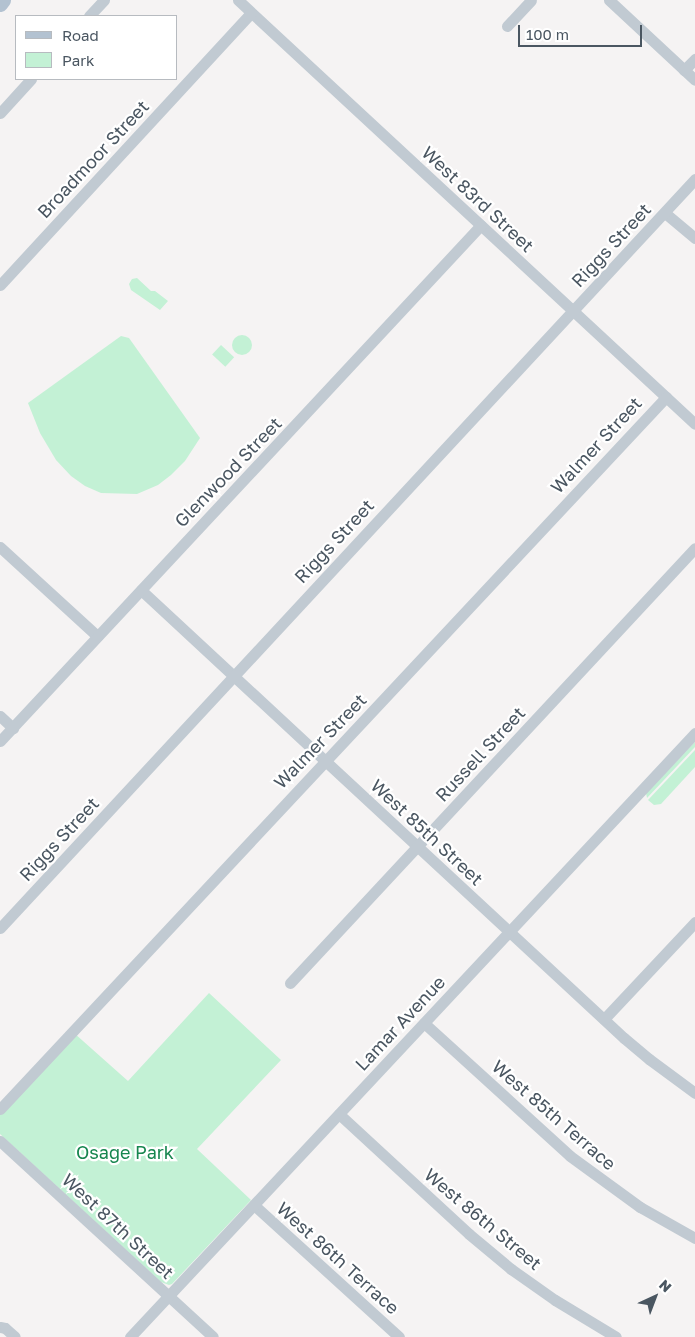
<!DOCTYPE html>
<style>
body{margin:0}
#map{position:relative;width:695px;height:1337px;overflow:hidden;background:#f5f3f3;font-family:"Golos Text",sans-serif}
div>[style]{position:absolute}
.green>*{inset:0;background:#c3f1d5;transform-origin:0 0}
.round{border-radius:50%}
.minor>*{height:11px;margin:-5.5px;padding:0 5.5px;transform-origin:5.5px;border-radius:5.5px;background:#c1cad2}
.major>*{height:15px;margin:-7.5px;padding:0 7.5px;transform-origin:7.5px;border-radius:7.5px;background:#b3c2d1}
span{translate:-50% -50%;white-space:nowrap;text-align:center;line-height:1.15;-webkit-text-stroke:4.5px #fff;paint-order:stroke}
.street-label{font-size:18px;color:#4a5661}
.park-label{font-size:18px;color:#17864f}
.legend{position:absolute;left:15px;top:15px;width:162px;height:65px;box-sizing:border-box;background:#fff;border:1px solid #b7bbc0;margin:0;padding:6px 9px;list-style:none;font-size:15px;color:#4a5661}
.legend li{display:flex;align-items:center;gap:10px;height:25px}
.legend b{width:25px;border:1px solid #b7bbc0}
.north{position:absolute;left:630px;top:1272px;width:50px;height:50px;-webkit-text-stroke:4px #fff;paint-order:stroke;rotate:43deg;font-size:14px;font-weight:700;line-height:20px;text-align:center;color:#4a5661}
.north::after{content:'';display:block;margin:auto;width:18px;height:22px;background:#4a5661;clip-path:polygon(50% 0,100% 100%,50% 72%,0 100%)}
.scale{position:absolute;left:518px;top:25px;width:124px;height:22px;box-sizing:border-box;border:2px solid #4a5661;border-top:0;padding-left:6px;font-size:15px;line-height:18px;white-space:nowrap;color:#4a5661;-webkit-text-stroke:4px #fff;paint-order:stroke}
</style>
<div id="map">
<div class="green">
<i style="clip-path:polygon(137px 278px,151px 291px,155px 291px,168px 301px,160px 310px,131px 290px,129px 284px,132px 279px)"></i>
<i class="round" style="left:232px;top:335px;width:20px;height:20px"></i>
<i style="clip-path:polygon(121px 336px,129px 338px,200px 438px,185px 461px,171px 475px,158px 485px,137px 494px,101px 493px,85px 486px,71px 476px,56px 460px,40px 433px,28px 403px)"></i>
<i style="left:221px;top:345px;width:18px;height:13px;rotate:43deg"></i>
<i style="clip-path:polygon(695px 742px,695px 747px,647px 798px,646px 793px)"></i>
<i style="clip-path:polygon(695px 750px,695px 767px,661px 804px,654px 805px,648px 800px)"></i>
<i style="clip-path:polygon(209px 993px,281px 1060px,197px 1149px,251px 1200px,172px 1284px,169px 1285px,161px 1282px,0 1134px,0 1115px,74px 1033px,128px 1081px)"></i>
</div>
<div class="minor">
<i style="left:238px;top:0;width:623px;rotate:42.85deg"></i>
<i style="left:609px;top:0;width:117px;rotate:42.9deg"></i>
<i style="left:89px;top:16px;width:22px;rotate:-47deg"></i>
<i style="left:507px;top:26px;width:35px;rotate:-47deg"></i>
<i style="left:684px;top:70px;width:16px;rotate:-45deg"></i>
<i style="left:0;top:113px;width:46px;rotate:-47.6deg"></i>
<i style="left:665px;top:213px;width:39px;rotate:40deg"></i>
<i style="left:0;top:285px;width:370px;rotate:-47.3deg"></i>
<i style="left:0;top:547px;width:132px;rotate:42.5deg"></i>
<i style="left:141px;top:590px;width:659px;rotate:42.85deg"></i>
<i style="left:624px;top:1038px;width:33px;rotate:40deg"></i>
<i style="left:649px;top:1059px;width:57px;rotate:36.5deg"></i>
<i style="left:0;top:716px;width:18px;rotate:43deg"></i>
<i style="left:0;top:741px;width:705px;rotate:-47.01deg"></i>
<i style="left:0;top:928px;width:1022px;rotate:-47.14deg"></i>
<i style="left:290px;top:983px;width:594px;rotate:-47.05deg"></i>
<i style="left:604px;top:1019px;width:133px;rotate:-46.8deg"></i>
<i style="left:424px;top:1023px;width:197px;rotate:42.3deg"></i>
<i style="left:570px;top:1156px;width:87px;rotate:36.1deg"></i>
<i style="left:640px;top:1207px;width:63px;rotate:29.4deg"></i>
<i style="left:0;top:1109px;width:975px;rotate:-46.91deg"></i>
<i style="left:339px;top:1114px;width:177px;rotate:42.7deg"></i>
<i style="left:469px;top:1234px;width:55px;rotate:39.8deg"></i>
<i style="left:511px;top:1269px;width:54px;rotate:35.2deg"></i>
<i style="left:555px;top:1300px;width:71px;rotate:31.2deg"></i>
<i style="left:0;top:1141px;width:289px;rotate:42.6deg"></i>
<i style="left:254px;top:1205px;width:196px;rotate:42.3deg"></i>
<i style="left:0;top:1327px;width:5px;rotate:11deg"></i>
<i style="left:5px;top:1328px;width:13px;rotate:42deg"></i>
<i style="left:130px;top:1337px;width:827px;rotate:-46.91deg"></i>
</div>
<div class="major">
<i style="left:0;top:4px;width:5px;rotate:-53deg"></i>
</div>
<div class="street-label">
<span style="left:93px;top:159px;rotate:-47deg">Broadmoor Street</span>
<span style="left:478px;top:199px;rotate:43deg">West 83rd Street</span>
<span style="left:611px;top:245px;rotate:-47deg">Riggs Street</span>
<span style="left:596px;top:445px;rotate:-47deg">Walmer Street</span>
<span style="left:228px;top:472px;rotate:-46deg">Glenwood Street</span>
<span style="left:334px;top:541px;rotate:-47deg">Riggs Street</span>
<span style="left:320px;top:741px;rotate:-46deg">Walmer Street</span>
<span style="left:480px;top:754px;rotate:-47deg">Russell Street</span>
<span style="left:427px;top:832px;rotate:43deg">West 85th Street</span>
<span style="left:59px;top:839px;rotate:-47deg">Riggs Street</span>
<span style="left:400px;top:1023px;rotate:-47deg">Lamar Avenue</span>
<span style="left:554px;top:1115px;rotate:41deg">West 85th Terrace</span>
<span style="left:483px;top:1219px;rotate:40deg">West 86th Street</span>
<span style="left:118px;top:1226px;rotate:43deg">West 87th Street</span>
<span style="left:338px;top:1258px;rotate:42deg">West 86th Terrace</span>
</div>
<div class="park-label">
<span style="left:125px;top:1152px">Osage Park</span>
</div>
<ul class="legend">
<li><b style="height:6px;background:#b3c2d1"></b>Road</li>
<li><b style="height:14px;background:#c3f1d5"></b>Park</li>
</ul>
<div class="north">N</div>
<div class="scale">100 m</div>
</div>
